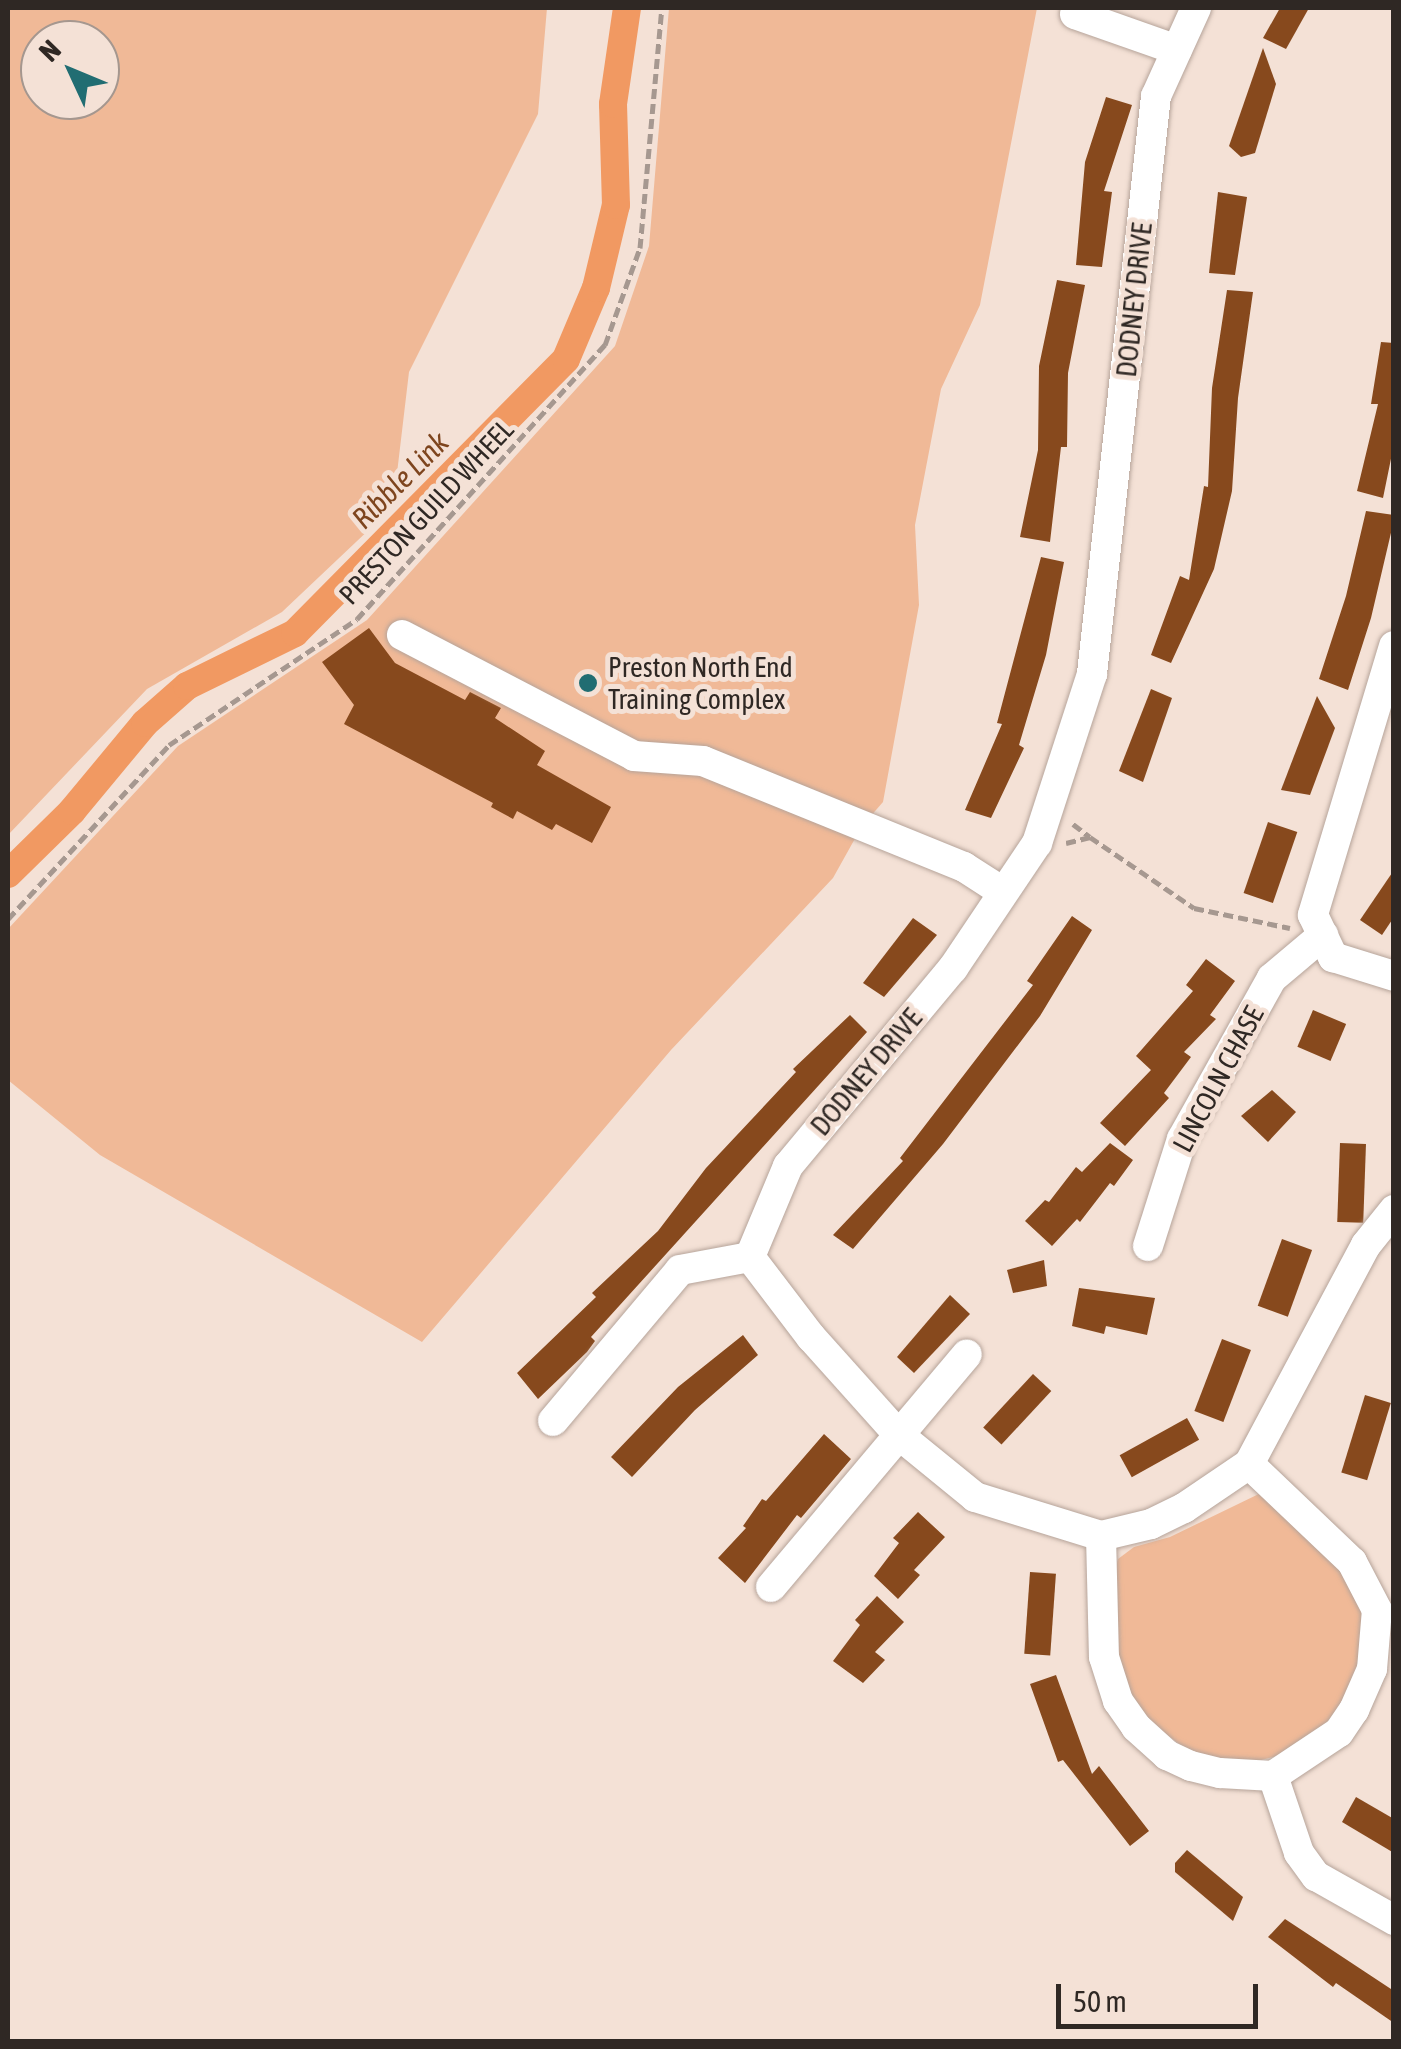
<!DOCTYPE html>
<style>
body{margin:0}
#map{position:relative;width:1401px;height:2049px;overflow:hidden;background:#f4e1d6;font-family:"Asap Condensed",sans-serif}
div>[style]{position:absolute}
.green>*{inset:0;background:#f0b997}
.canal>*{height:28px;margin:-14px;padding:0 14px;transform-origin:14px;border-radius:14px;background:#f19962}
.building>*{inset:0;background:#87491d;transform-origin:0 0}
.path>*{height:5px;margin-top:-2.5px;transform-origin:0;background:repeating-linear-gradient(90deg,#a69890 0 10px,transparent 0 15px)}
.roads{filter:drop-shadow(0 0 2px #b6a49a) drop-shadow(0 0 2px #b6a49a)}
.minor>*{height:30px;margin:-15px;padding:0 15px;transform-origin:15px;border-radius:15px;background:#fff}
.dots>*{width:28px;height:28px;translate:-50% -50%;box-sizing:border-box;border:5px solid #f4e1d6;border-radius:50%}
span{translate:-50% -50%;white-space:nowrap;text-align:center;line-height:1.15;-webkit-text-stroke:10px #f4e1d6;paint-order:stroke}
.street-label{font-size:28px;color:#2f2824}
.poi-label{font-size:28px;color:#2f2824}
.left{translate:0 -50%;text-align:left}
.water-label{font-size:30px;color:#7e451e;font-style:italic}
.frame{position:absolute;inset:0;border:10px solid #2f2824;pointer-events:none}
.north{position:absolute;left:20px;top:20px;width:100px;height:100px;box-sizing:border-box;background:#f4e1d6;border:2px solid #a5978f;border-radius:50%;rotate:314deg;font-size:28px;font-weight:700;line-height:40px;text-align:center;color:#2f2824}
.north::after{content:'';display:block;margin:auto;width:35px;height:45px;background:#216d72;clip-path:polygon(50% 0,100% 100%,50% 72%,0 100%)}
.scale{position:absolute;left:1056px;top:1984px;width:202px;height:45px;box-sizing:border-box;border:5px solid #2f2824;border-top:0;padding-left:12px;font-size:30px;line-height:35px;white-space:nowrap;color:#2f2824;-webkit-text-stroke:8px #f4e1d6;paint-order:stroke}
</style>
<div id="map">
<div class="green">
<i style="clip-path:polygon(evenodd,8px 8px,547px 8px,538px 114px,409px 372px,393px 507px,282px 612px,147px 689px,8px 835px,8px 8px,40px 40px,100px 40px,100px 100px,40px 100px,40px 40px)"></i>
<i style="clip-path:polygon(669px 8px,1037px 8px,980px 305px,941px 389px,915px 525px,919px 605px,883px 802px,862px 826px,833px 878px,671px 1050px,422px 1342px,100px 1155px,8px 1080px,8px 929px,178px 746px,367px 620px,615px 346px,649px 246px)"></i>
<i style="clip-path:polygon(1265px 1491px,1347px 1572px,1366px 1621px,1363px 1658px,1351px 1696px,1316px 1737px,1285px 1754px,1237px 1766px,1192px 1753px,1142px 1717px,1117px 1675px,1113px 1580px,1118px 1559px,1134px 1547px,1170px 1537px)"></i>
</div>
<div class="canal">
<i style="left:8px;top:874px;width:90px;rotate:-44.5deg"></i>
<i style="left:72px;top:811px;width:114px;rotate:-50.3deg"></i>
<i style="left:145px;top:723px;width:56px;rotate:-41.4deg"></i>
<i style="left:187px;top:686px;width:120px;rotate:-26.1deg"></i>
<i style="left:295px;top:633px;width:385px;rotate:-45.3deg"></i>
<i style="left:566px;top:359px;width:77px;rotate:-67.1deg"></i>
<i style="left:596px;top:288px;width:85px;rotate:-76.5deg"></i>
<i style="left:616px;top:205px;width:101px;rotate:-91.7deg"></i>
<i style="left:613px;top:104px;width:97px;rotate:-81.7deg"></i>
</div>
<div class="building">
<i style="clip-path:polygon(1280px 8px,1309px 8px,1286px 49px,1263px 38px)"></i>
<i style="clip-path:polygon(1263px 48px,1276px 84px,1255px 153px,1241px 157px,1229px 146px)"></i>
<i style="clip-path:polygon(1106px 97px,1132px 105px,1104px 191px,1112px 192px,1102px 267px,1076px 265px,1085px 162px)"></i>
<i style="clip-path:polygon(1218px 192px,1247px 197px,1235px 275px,1209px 273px)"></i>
<i style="clip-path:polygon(1057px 280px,1085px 285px,1068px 373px,1067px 447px,1061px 447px,1050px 542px,1020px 537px,1038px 450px,1039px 366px)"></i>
<i style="clip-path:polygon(1227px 290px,1253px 292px,1238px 398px,1232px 491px,1214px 569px,1171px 663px,1151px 655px,1180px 576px,1189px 580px,1204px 486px,1208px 487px,1212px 388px)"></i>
<i style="clip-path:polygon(1381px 342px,1394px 343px,1394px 444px,1383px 498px,1357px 491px,1378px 404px,1371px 404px)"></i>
<i style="clip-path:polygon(1366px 511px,1394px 515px,1394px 520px,1371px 618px,1348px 690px,1319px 679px,1346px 596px)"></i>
<i style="clip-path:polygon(1041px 557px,1064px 562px,1046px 655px,1019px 745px,1024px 748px,991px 818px,965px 810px,1002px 724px,997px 723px)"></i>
<i style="clip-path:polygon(369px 628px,395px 663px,465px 700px,470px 692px,501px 708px,495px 718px,545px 751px,537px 765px,611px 807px,592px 843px,556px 824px,552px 830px,517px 811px,513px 819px,491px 807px,493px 803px,344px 724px,354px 705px,322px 662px)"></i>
<i style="clip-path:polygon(1151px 689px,1172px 698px,1143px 782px,1119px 771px)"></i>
<i style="clip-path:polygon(1317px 696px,1335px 728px,1310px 795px,1281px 790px)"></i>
<i style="left:1268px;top:822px;width:31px;height:75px;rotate:19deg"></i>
<i style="clip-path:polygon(1394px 870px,1394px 917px,1382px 935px,1360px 920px)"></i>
<i style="clip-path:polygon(1072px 916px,1092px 930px,1040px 1016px,943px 1144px,853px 1249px,833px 1235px,903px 1161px,900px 1158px,1033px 985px,1027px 981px)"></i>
<i style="clip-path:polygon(913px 918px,937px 935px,884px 997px,863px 983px)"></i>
<i style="clip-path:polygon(1206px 959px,1235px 981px,1210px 1015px,1216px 1019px,1184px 1052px,1191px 1057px,1164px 1093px,1169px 1098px,1125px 1146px,1100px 1123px,1151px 1070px,1136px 1056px,1193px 991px,1186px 985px)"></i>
<i style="left:1313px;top:1010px;width:36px;height:40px;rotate:23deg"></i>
<i style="clip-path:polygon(850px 1015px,867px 1032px,591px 1337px,595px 1341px,587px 1352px,538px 1399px,517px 1373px,596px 1297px,592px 1293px,658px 1231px,706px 1168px,796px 1072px,793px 1069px)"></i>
<i style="clip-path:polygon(1272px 1090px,1296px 1112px,1268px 1142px,1241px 1116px)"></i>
<i style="clip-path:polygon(1110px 1143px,1133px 1160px,1114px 1186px,1110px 1183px,1080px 1222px,1077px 1219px,1052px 1246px,1025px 1221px,1045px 1200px,1049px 1202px,1076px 1167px,1082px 1172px)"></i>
<i style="left:1340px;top:1143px;width:26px;height:79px;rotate:2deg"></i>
<i style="left:1282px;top:1239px;width:32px;height:71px;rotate:20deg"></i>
<i style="clip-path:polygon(1044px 1260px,1047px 1286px,1013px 1293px,1007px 1270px)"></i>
<i style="clip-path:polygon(1079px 1288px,1155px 1298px,1147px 1335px,1106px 1326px,1104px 1334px,1072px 1326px)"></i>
<i style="clip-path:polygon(950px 1295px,970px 1314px,914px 1373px,897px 1357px)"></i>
<i style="clip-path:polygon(743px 1335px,758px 1355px,695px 1410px,632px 1477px,611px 1457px,678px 1387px)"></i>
<i style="left:1222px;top:1339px;width:31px;height:77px;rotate:21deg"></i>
<i style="left:1033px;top:1374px;width:25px;height:73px;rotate:43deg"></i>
<i style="left:1365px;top:1395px;width:27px;height:81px;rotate:17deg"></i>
<i style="left:1187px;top:1418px;width:25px;height:77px;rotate:61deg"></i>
<i style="clip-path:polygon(824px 1434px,851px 1459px,801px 1518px,797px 1515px,745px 1583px,718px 1558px,746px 1528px,743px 1526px,762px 1499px,766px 1501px)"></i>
<i style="clip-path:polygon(918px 1512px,945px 1537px,914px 1570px,920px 1575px,898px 1599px,874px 1576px,899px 1543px,893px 1538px)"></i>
<i style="left:1030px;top:1572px;width:26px;height:82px;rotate:4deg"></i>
<i style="clip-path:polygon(877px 1596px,904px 1622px,875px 1652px,885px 1660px,863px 1683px,833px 1661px,860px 1625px,855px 1620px)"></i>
<i style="clip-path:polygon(1056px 1675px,1092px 1774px,1099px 1766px,1149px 1831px,1130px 1846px,1063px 1760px,1058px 1762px,1030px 1684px)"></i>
<i style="clip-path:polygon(1356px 1797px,1394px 1819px,1394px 1853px,1342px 1822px)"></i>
<i style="clip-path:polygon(1187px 1850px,1243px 1897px,1233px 1921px,1175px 1872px,1175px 1863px)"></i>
<i style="clip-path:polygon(1285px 1919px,1394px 1991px,1394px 2023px,1336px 1983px,1333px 1987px,1268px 1937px)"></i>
</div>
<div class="path">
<i style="left:1073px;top:824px;width:21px;rotate:37deg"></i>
<i style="left:1066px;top:843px;width:25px;rotate:-14deg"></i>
<i style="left:1090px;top:837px;width:126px;rotate:34.3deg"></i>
<i style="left:1194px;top:908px;width:98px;rotate:11.8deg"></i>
<i style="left:8px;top:919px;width:237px;rotate:-47.2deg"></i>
<i style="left:169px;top:745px;width:226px;rotate:-33.8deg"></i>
<i style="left:357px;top:619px;width:370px;rotate:-47.9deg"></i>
<i style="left:605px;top:345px;width:103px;rotate:-70.2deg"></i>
<i style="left:640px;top:248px;width:241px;rotate:-84.8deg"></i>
</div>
<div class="roads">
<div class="minor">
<i style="left:1196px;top:8px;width:97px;rotate:114.4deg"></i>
<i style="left:1156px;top:96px;width:582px;rotate:96.32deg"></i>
<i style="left:1092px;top:674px;width:178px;rotate:108deg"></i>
<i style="left:1037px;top:843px;width:151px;rotate:123.9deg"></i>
<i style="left:953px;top:968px;width:258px;rotate:129.8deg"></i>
<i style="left:788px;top:1166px;width:99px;rotate:112.7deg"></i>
<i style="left:750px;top:1257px;width:101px;rotate:52.7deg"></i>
<i style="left:811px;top:1337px;width:132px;rotate:48.1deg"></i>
<i style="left:899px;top:1435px;width:98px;rotate:39.2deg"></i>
<i style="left:975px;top:1497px;width:132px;rotate:17.2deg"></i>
<i style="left:1101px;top:1536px;width:51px;rotate:-13.5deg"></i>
<i style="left:1151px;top:1524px;width:37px;rotate:-26deg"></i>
<i style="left:1184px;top:1508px;width:78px;rotate:-34.1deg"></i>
<i style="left:1249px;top:1464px;width:248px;rotate:-61.9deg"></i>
<i style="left:1366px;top:1245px;width:45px;rotate:-51.3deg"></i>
<i style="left:1075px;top:14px;width:108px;rotate:19.4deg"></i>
<i style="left:402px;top:635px;width:262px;rotate:27.5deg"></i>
<i style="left:634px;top:756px;width:69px;rotate:4.1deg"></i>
<i style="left:703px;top:761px;width:282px;rotate:22.1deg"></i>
<i style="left:964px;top:867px;width:46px;rotate:32.7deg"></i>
<i style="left:1394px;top:646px;width:281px;rotate:106.8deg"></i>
<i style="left:1313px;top:915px;width:47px;rotate:64.5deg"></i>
<i style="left:1333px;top:957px;width:64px;rotate:17.3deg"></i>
<i style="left:1148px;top:1246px;width:112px;rotate:-72.4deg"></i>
<i style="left:1182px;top:1139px;width:184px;rotate:-60.8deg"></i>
<i style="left:1272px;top:978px;width:67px;rotate:-40.1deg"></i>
<i style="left:553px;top:1421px;width:197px;rotate:-49.9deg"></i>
<i style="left:680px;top:1270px;width:71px;rotate:-10.5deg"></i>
<i style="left:1101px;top:1536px;width:121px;rotate:88.6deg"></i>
<i style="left:1104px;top:1657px;width:46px;rotate:72.3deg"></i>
<i style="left:1118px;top:1701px;width:32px;rotate:55deg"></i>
<i style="left:1136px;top:1727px;width:42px;rotate:42.1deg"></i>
<i style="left:1167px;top:1755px;width:26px;rotate:25deg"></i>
<i style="left:1191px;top:1766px;width:30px;rotate:14deg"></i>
<i style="left:1220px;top:1773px;width:53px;rotate:3.2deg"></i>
<i style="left:1273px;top:1776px;width:79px;rotate:-33.7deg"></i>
<i style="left:1339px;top:1732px;width:27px;rotate:-56deg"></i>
<i style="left:1354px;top:1710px;width:45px;rotate:-66.3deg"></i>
<i style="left:1372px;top:1669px;width:59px;rotate:-85.2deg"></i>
<i style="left:1377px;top:1610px;width:54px;rotate:-117.5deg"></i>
<i style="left:1352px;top:1562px;width:142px;rotate:-136.4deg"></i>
<i style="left:771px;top:1587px;width:304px;rotate:-49.9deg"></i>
<i style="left:1273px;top:1776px;width:81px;rotate:71.3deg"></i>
<i style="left:1299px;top:1853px;width:29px;rotate:54deg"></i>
<i style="left:1316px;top:1876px;width:90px;rotate:29.4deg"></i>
</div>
</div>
<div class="dots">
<i style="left:588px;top:683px;background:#216d72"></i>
</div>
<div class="street-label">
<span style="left:1134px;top:300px;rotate:-84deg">DODNEY DRIVE</span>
<span style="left:426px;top:512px;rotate:-47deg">PRESTON GUILD WHEEL</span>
<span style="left:866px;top:1072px;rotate:-50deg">DODNEY DRIVE</span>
<span style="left:1218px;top:1079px;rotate:-62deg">LINCOLN CHASE</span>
</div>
<div class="poi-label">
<span class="left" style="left:608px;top:683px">Preston North End<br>Training Complex</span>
</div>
<div class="water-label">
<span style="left:400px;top:480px;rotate:-45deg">Ribble Link</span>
</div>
<div class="frame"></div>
<div class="north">N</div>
<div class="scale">50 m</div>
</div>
